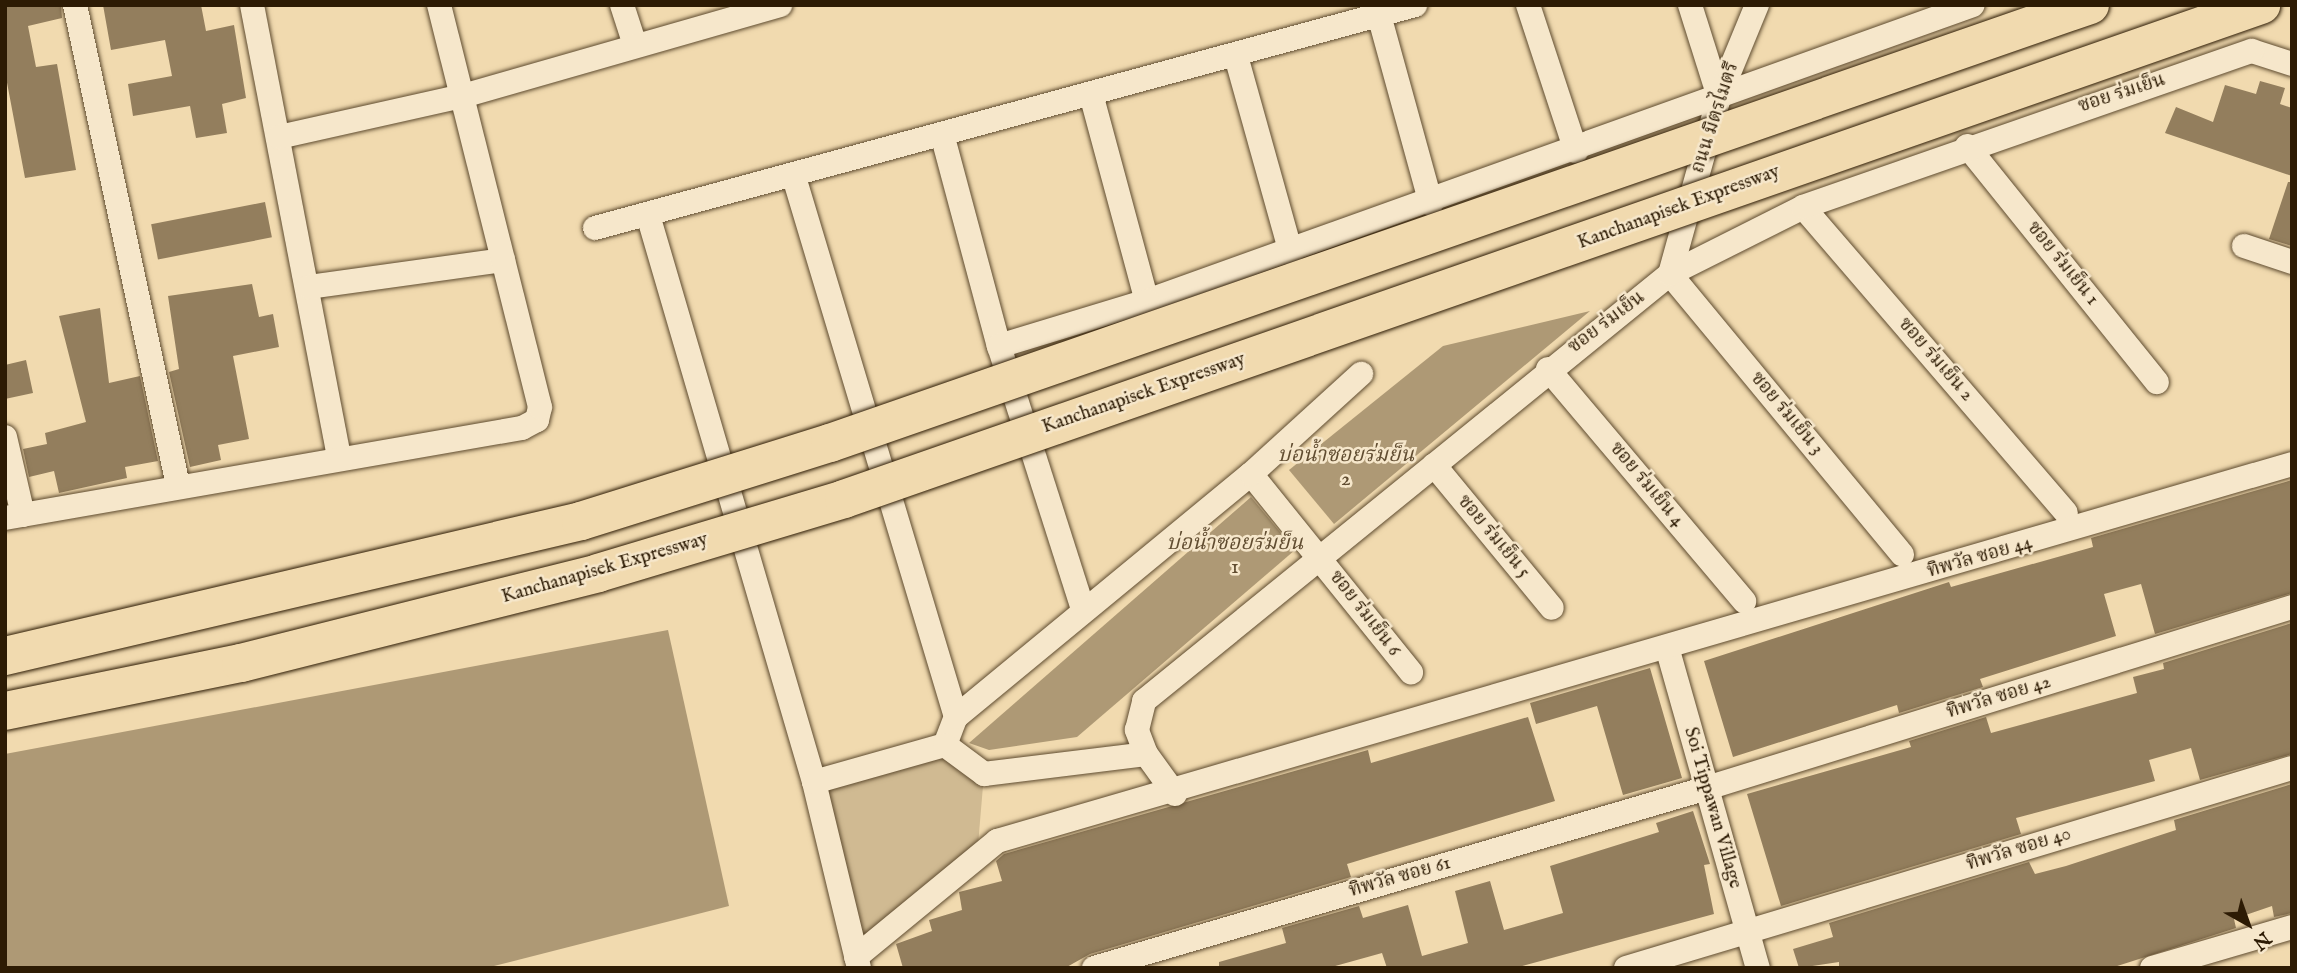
<!DOCTYPE html>
<meta charset="utf-8">
<style>
body{margin:0}
#map{position:relative;width:2297px;height:973px;overflow:hidden;background:#f1daaf;font-family:"IM FELL English","Noto Serif Thai",serif}
div>[style]{position:absolute}
.green>*{inset:0;background:#d0ba92}
.water>*{inset:0;background:#ae9975}
.building>*{inset:0;background:#937e5d;transform-origin:0 0}
.roads{filter:drop-shadow(0 0 2px #5e4b2f) drop-shadow(0 0 2px #5e4b2f)}
.street>*{height:24px;margin:-12px;padding:0 12px;transform-origin:12px;border-radius:12px;background:#f6e7cb}
.bridges{filter:drop-shadow(0 0 2px #2d1b04) drop-shadow(0 0 2px #2d1b04)}
.highway-bridge>*{height:38px;margin:-19px;padding:0 19px;transform-origin:19px;border-radius:19px;background:#f1daaf}
span{translate:-50% -50%;white-space:nowrap;text-align:center;line-height:1.15;-webkit-text-stroke:5px #f6e7cb;paint-order:stroke}
.street-label{font-size:19px;color:#2d1b04}
.water-label{font-size:21px;color:#614d31;font-style:italic}
.frame{position:absolute;inset:0;border:7px solid #2d1b04;pointer-events:none}
.north{position:absolute;left:2213px;top:889px;width:70px;height:70px;-webkit-text-stroke:5px #f6e7cb;paint-order:stroke;rotate:140deg;font-size:19px;font-weight:700;line-height:28px;text-align:center;color:#2d1b04}
.north::after{content:'';display:block;margin:auto;width:24px;height:32px;background:#2d1b04;clip-path:polygon(50% 0,100% 100%,50% 72%,0 100%)}
</style>
<div id="map">
<div class="green">
<i style="clip-path:polygon(945px 745px,984px 774px,977px 857px,856px 957px,814px 782px)"></i>
</div>
<div class="water">
<i style="clip-path:polygon(1590px 311px,1334px 524px,1289px 470px,1443px 346px)"></i>
<i style="clip-path:polygon(1251px 497px,1295px 550px,1077px 737px,989px 750px,969px 743px)"></i>
<i style="clip-path:polygon(668px 630px,729px 906px,486px 968px,5px 968px,5px 754px)"></i>
</div>
<div class="building">
<i style="clip-path:polygon(5px 5px,61px 5px,62px 18px,28px 26px,36px 67px,57px 64px,76px 170px,25px 178px,5px 72px)"></i>
<i style="clip-path:polygon(103px 5px,201px 5px,206px 31px,234px 25px,246px 98px,222px 104px,227px 133px,196px 138px,190px 106px,133px 116px,128px 84px,172px 76px,165px 40px,111px 50px)"></i>
<i style="clip-path:polygon(2260px 81px,2285px 88px,2280px 104px,2292px 108px,2292px 176px,2165px 133px,2176px 107px,2213px 122px,2225px 85px,2256px 94px)"></i>
<i style="clip-path:polygon(2288px 182px,2292px 182px,2292px 246px,2269px 239px)"></i>
<i style="left:265px;top:202px;width:36px;height:116px;rotate:79deg"></i>
<i style="clip-path:polygon(252px 284px,259px 317px,273px 314px,279px 347px,233px 356px,249px 439px,218px 445px,221px 460px,190px 467px,169px 372px,179px 369px,168px 296px)"></i>
<i style="clip-path:polygon(100px 308px,109px 383px,140px 376px,158px 461px,125px 467px,127px 478px,59px 493px,54px 471px,29px 477px,23px 449px,47px 444px,45px 433px,86px 422px,59px 316px)"></i>
<i style="clip-path:polygon(26px 360px,33px 393px,5px 399px,5px 365px)"></i>
<i style="clip-path:polygon(2292px 480px,2292px 593px,2155px 634px,2141px 584px,2104px 594px,2116px 636px,1980px 679px,1983px 687px,1899px 713px,1897px 705px,1733px 757px,1704px 661px,1949px 582px,1951px 587px,2093px 547px,2091px 538px)"></i>
<i style="clip-path:polygon(2292px 623px,2292px 754px,2200px 780px,2191px 748px,2149px 760px,2155px 781px,2016px 818px,2021px 834px,1781px 906px,1747px 794px,1911px 747px,1909px 741px,1986px 717px,1991px 733px,2137px 693px,2133px 677px,2164px 669px,2163px 663px)"></i>
<i style="clip-path:polygon(1650px 668px,1682px 778px,1623px 795px,1597px 706px,1536px 724px,1530px 703px)"></i>
<i style="clip-path:polygon(1528px 717px,1555px 801px,1347px 864px,1351px 877px,1090px 954px,1065px 968px,903px 968px,896px 944px,932px 931px,929px 920px,962px 910px,959px 892px,1002px 881px,996px 861px,1004px 854px,1368px 750px,1371px 763px)"></i>
<i style="clip-path:polygon(2292px 784px,2292px 913px,2274px 917px,2272px 906px,2234px 919px,2236px 928px,2111px 968px,1839px 968px,1839px 962px,1799px 968px,1793px 949px,1833px 937px,1829px 923px,2029px 862px,2035px 874px,2066px 866px,2176px 830px,2174px 820px)"></i>
<i style="clip-path:polygon(1693px 811px,1710px 864px,1704px 865px,1714px 914px,1515px 968px,1387px 968px,1382px 953px,1328px 968px,1219px 968px,1219px 962px,1286px 943px,1282px 928px,1359px 906px,1363px 918px,1408px 905px,1422px 956px,1468px 943px,1455px 891px,1490px 881px,1504px 930px,1563px 913px,1550px 866px,1659px 832px,1656px 823px)"></i>
</div>
<div class="roads">
<div class="street">
<i style="left:75px;top:5px;width:490px;rotate:77.9deg"></i>
<i style="left:252px;top:5px;width:461px;rotate:79.1deg"></i>
<i style="left:622px;top:5px;width:40px;rotate:72deg"></i>
<i style="left:1528px;top:5px;width:154px;rotate:71.8deg"></i>
<i style="left:1690px;top:5px;width:96px;rotate:72.5deg"></i>
<i style="left:1379px;top:15px;width:196px;rotate:74.6deg"></i>
<i style="left:2252px;top:51px;width:42px;rotate:18deg"></i>
<i style="left:1236px;top:56px;width:205px;rotate:74.4deg"></i>
<i style="left:1091px;top:94px;width:214px;rotate:74.9deg"></i>
<i style="left:1147px;top:301px;width:877px;rotate:-19.72deg"></i>
<i style="left:942px;top:134px;width:220px;rotate:75deg"></i>
<i style="left:999px;top:346px;width:277px;rotate:72.3deg"></i>
<i style="left:279px;top:137px;width:189px;rotate:-12.6deg"></i>
<i style="left:463px;top:96px;width:330px;rotate:-16deg"></i>
<i style="left:1967px;top:146px;width:303px;rotate:51.2deg"></i>
<i style="left:794px;top:177px;width:564px;rotate:73.3deg"></i>
<i style="left:1803px;top:207px;width:403px;rotate:49.3deg"></i>
<i style="left:648px;top:215px;width:591px;rotate:73.68deg"></i>
<i style="left:814px;top:782px;width:191px;rotate:76.4deg"></i>
<i style="left:595px;top:228px;width:850px;rotate:-15.21deg"></i>
<i style="left:2244px;top:246px;width:51px;rotate:18.4deg"></i>
<i style="left:1670px;top:274px;width:364px;rotate:50.4deg"></i>
<i style="left:1670px;top:274px;width:184px;rotate:-74.5deg"></i>
<i style="left:1719px;top:97px;width:100px;rotate:-67.6deg"></i>
<i style="left:309px;top:287px;width:196px;rotate:-7.9deg"></i>
<i style="left:999px;top:346px;width:155px;rotate:-16.9deg"></i>
<i style="left:1548px;top:369px;width:304px;rotate:49.8deg"></i>
<i style="left:5px;top:437px;width:80px;rotate:77deg"></i>
<i style="left:1434px;top:465px;width:185px;rotate:50.5deg"></i>
<i style="left:1251px;top:474px;width:255px;rotate:51.1deg"></i>
<i style="left:5px;top:518px;width:525px;rotate:-9.88deg"></i>
<i style="left:522px;top:428px;width:17px;rotate:-28deg"></i>
<i style="left:537px;top:420px;width:13px;rotate:-77deg"></i>
<i style="left:540px;top:407px;width:414px;rotate:-104.1deg"></i>
<i style="left:1667px;top:647px;width:334px;rotate:74.2deg"></i>
<i style="left:945px;top:745px;width:30px;rotate:-69deg"></i>
<i style="left:956px;top:717px;width:382px;rotate:-39.5deg"></i>
<i style="left:1251px;top:474px;width:149px;rotate:-42.3deg"></i>
<i style="left:814px;top:782px;width:136px;rotate:-15.8deg"></i>
<i style="left:945px;top:745px;width:49px;rotate:36.6deg"></i>
<i style="left:984px;top:774px;width:163px;rotate:-7deg"></i>
<i style="left:1175px;top:794px;width:49px;rotate:-125.9deg"></i>
<i style="left:1146px;top:754px;width:26px;rotate:-111deg"></i>
<i style="left:1137px;top:730px;width:30px;rotate:-76deg"></i>
<i style="left:1144px;top:701px;width:677px;rotate:-39.07deg"></i>
<i style="left:1670px;top:274px;width:149px;rotate:-26.7deg"></i>
<i style="left:1803px;top:207px;width:475px;rotate:-19.2deg"></i>
<i style="left:856px;top:957px;width:183px;rotate:-39.4deg"></i>
<i style="left:997px;top:841px;width:1349px;rotate:-16.23deg"></i>
<i style="left:1094px;top:968px;width:639px;rotate:-16.36deg"></i>
<i style="left:1707px;top:788px;width:612px;rotate:-17.19deg"></i>
<i style="left:1626px;top:968px;width:695px;rotate:-16.72deg"></i>
<i style="left:2152px;top:968px;width:146px;rotate:-16.3deg"></i>
</div>
</div>
<div class="bridges">
<div class="highway-bridge">
<i style="left:5px;top:656px;width:592px;rotate:-13.19deg"></i>
<i style="left:581px;top:521px;width:261px;rotate:-17.4deg"></i>
<i style="left:830px;top:443px;width:1334px;rotate:-19.17deg"></i>
<i style="left:5px;top:711px;width:241px;rotate:-11.5deg"></i>
<i style="left:241px;top:663px;width:368px;rotate:-14.1deg"></i>
<i style="left:598px;top:573px;width:257px;rotate:-16.7deg"></i>
<i style="left:844px;top:499px;width:1501px;rotate:-19.22deg"></i>
</div>
</div>
<div class="street-label">
<span style="left:2122px;top:94px;rotate:-18deg">ซอย ร่มเย็น</span>
<span style="left:1716px;top:118px;rotate:-72deg">ถนน มิตรไมตรี</span>
<span style="left:1679px;top:208px;rotate:-20deg">Kanchanapisek Expressway</span>
<span style="left:2062px;top:264px;rotate:51deg">ซอย ร่มเย็น 1</span>
<span style="left:1607px;top:323px;rotate:-37deg">ซอย ร่มเย็น</span>
<span style="left:1935px;top:360px;rotate:49deg">ซอย ร่มเย็น 2</span>
<span style="left:1144px;top:394px;rotate:-19deg">Kanchanapisek Expressway</span>
<span style="left:1786px;top:414px;rotate:50deg">ซอย ร่มเย็น 3</span>
<span style="left:1646px;top:485px;rotate:50deg">ซอย ร่มเย็น 4</span>
<span style="left:1493px;top:537px;rotate:50deg">ซอย ร่มเย็น 5</span>
<span style="left:1980px;top:558px;rotate:-16deg">ทิพวัล ซอย 44</span>
<span style="left:605px;top:569px;rotate:-16deg">Kanchanapisek Expressway</span>
<span style="left:1364px;top:614px;rotate:52deg">ซอย ร่มเย็น 6</span>
<span style="left:1999px;top:698px;rotate:-17deg">ทิพวัล ซอย 42</span>
<span style="left:1712px;top:808px;rotate:74deg">Soi Tippawan Village</span>
<span style="left:2019px;top:850px;rotate:-17deg">ทิพวัล ซอย 40</span>
<span style="left:1400px;top:878px;rotate:-16deg">ทิพวัล ซอย 61</span>
</div>
<div class="water-label">
<span style="left:1346px;top:468px">บ่อน้ำซอยร่มย็น<br>2</span>
<span style="left:1235px;top:556px">บ่อน้ำซอยร่มย็น<br>1</span>
</div>
<div class="frame"></div>
<div class="north">N</div>
</div>
